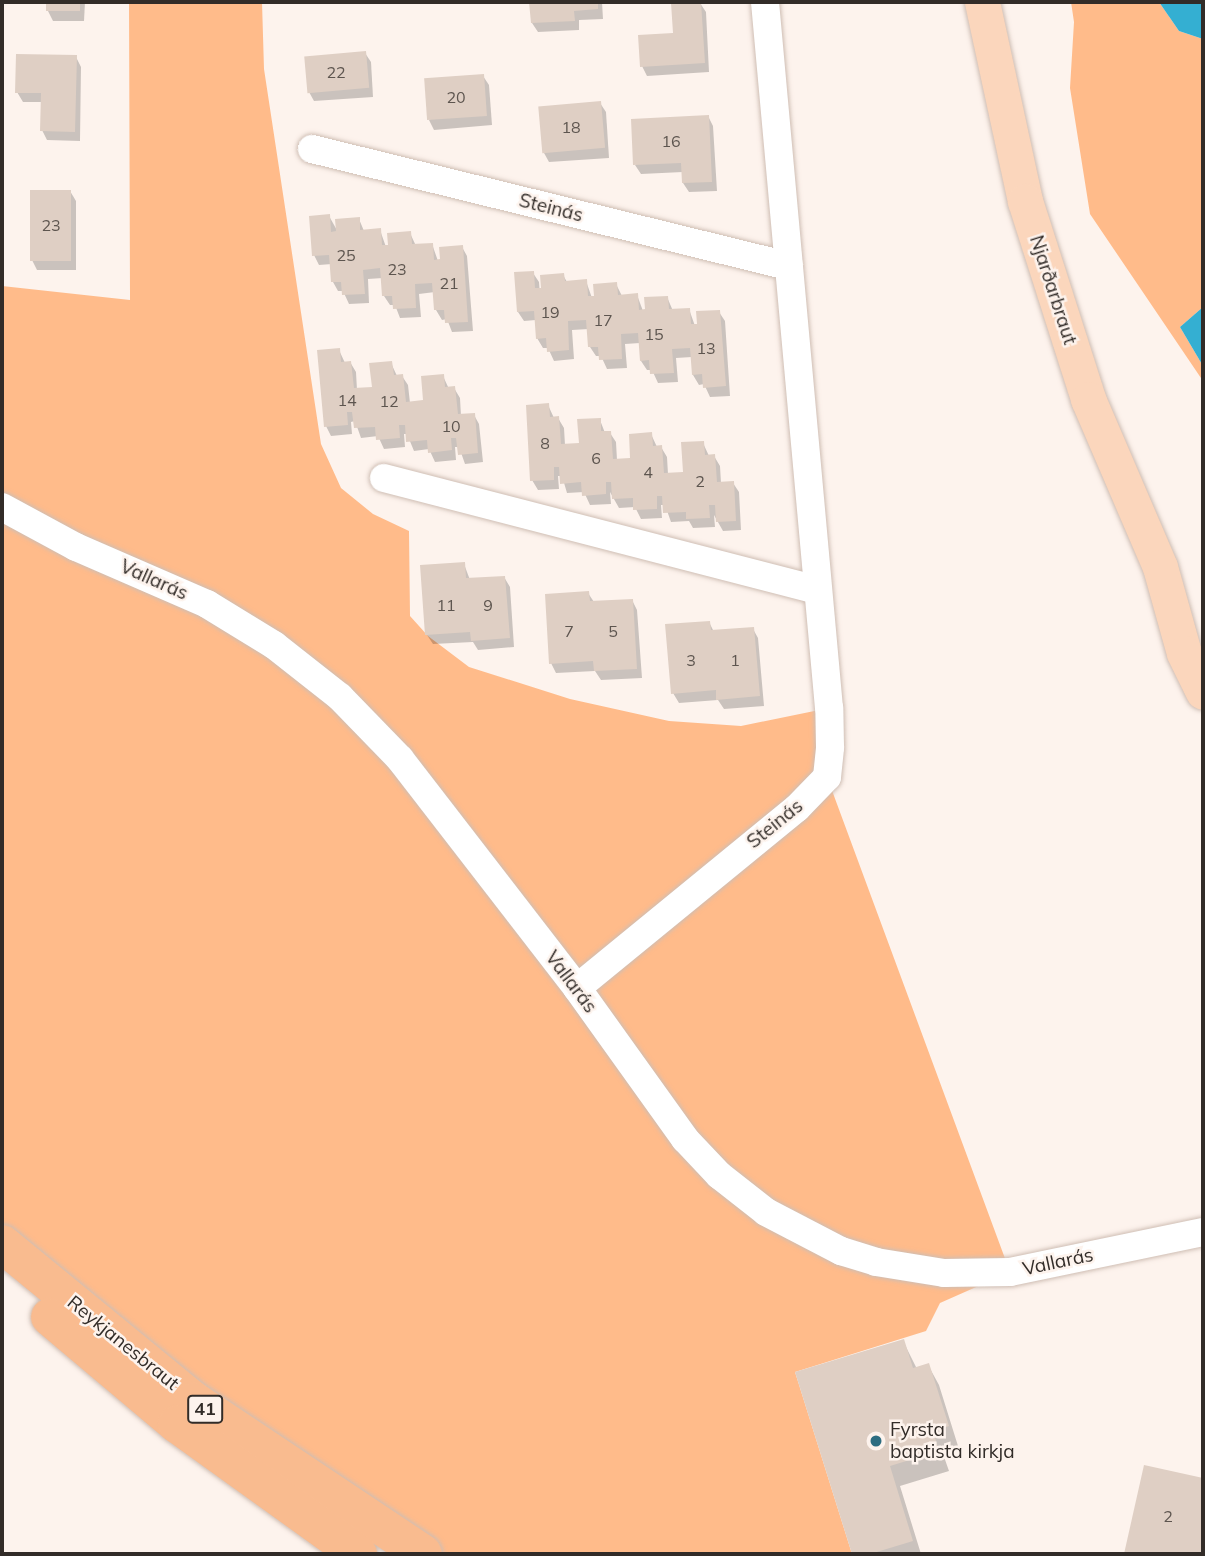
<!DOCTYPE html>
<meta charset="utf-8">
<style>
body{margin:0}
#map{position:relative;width:1205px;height:1556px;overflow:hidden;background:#fdf3ed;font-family:Mulish,sans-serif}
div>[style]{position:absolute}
.green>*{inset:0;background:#ffbb8a}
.water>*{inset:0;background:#34afd2}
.shadow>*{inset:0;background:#0003}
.building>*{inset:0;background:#dfcfc4;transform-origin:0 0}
.roads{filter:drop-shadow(0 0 2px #cfbeb4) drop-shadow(0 0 2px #cfbeb4)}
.minor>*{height:28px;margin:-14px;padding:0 14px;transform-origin:14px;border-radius:14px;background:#fff}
.major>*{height:35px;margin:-17.5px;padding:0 17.5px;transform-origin:17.5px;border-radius:17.5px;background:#fbd6bc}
.highway>*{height:38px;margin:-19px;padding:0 19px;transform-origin:19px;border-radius:19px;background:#f9bb8f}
.dots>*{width:19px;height:19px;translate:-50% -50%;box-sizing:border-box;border:4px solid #fdf3ed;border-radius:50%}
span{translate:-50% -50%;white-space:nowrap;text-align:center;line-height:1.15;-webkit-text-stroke:5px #fdf3ed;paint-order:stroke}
.number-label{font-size:16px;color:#5d554f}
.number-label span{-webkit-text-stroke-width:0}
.shield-label span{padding:2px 5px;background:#fdf3ed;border:2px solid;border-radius:5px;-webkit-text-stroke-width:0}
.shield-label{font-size:18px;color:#322c28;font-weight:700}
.street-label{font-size:19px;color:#322c28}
.poi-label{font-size:19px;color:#322c28}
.left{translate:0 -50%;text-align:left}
.frame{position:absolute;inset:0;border:4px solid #322c28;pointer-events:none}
</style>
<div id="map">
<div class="green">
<i style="clip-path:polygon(129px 2px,262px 2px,264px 69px,321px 444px,341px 488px,373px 514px,409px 531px,410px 616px,428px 636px,469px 667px,570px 699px,669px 721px,741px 726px,829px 708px,827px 777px,1010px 1272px,940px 1303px,926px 1331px,795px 1372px,852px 1554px,436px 1554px,2px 1242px,2px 286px,130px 300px)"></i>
<i style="clip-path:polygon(1071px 2px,1159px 2px,1179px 31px,1203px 39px,1203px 307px,1180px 327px,1203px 366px,1203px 381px,1090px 214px,1070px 88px,1074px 22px)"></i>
</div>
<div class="water">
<i style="clip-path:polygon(1159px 2px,1203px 2px,1203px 39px,1179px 31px)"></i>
<i style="clip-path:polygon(1203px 307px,1203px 366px,1180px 327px)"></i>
</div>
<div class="shadow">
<i style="clip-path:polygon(48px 2px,85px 2px,84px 21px,53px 21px,48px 11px)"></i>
<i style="clip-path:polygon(531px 2px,602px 2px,603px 19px,579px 20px,579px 30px,538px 32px,532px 23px)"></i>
<i style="clip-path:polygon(700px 3px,706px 12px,709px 72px,647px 76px,642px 66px,675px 35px)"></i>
<i style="clip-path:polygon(365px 53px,371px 62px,373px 97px,314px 101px,309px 92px)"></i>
<i style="clip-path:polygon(76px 57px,81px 67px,80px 141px,47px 140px,42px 130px,42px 102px,23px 102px,17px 92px)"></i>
<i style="clip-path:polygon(483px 76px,489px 85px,492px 125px,434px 130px,429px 120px)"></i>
<i style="clip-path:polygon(600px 103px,606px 112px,609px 158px,549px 162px,544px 153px)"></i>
<i style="clip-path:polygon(708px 116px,713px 126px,717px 191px,689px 192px,683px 183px,683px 172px,641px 174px,635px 165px)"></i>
<i style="clip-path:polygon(70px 191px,76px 201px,76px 270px,37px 270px,32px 260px)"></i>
<i style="clip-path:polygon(329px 216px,338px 232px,359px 219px,364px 231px,380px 230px,386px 247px,410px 233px,416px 246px,432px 244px,438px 261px,462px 247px,467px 256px,473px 331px,452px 332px,447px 319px,442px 320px,436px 310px,435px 292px,419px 294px,421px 317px,400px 318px,395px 305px,390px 305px,384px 296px,383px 278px,368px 279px,369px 303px,349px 304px,343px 291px,338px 291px,333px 282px,332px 264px,319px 265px,314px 255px)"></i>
<i style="clip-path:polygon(533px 273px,539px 282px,540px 295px,563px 275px,567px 282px,586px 281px,592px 298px,616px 284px,622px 296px,637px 295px,643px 311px,667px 297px,673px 311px,689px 309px,695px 326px,719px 312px,725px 321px,730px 396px,710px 397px,704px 384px,699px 385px,693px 375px,692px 357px,676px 358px,678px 382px,658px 383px,652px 370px,647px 370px,641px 361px,640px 343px,625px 344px,627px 368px,607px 369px,601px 356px,596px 356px,590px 347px,589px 329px,572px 330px,574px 359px,554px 361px,548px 348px,543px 348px,537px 338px,536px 320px,524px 321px,518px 312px)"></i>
<i style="clip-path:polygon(339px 350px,345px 363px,350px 362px,356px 372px,357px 390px,373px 388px,391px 363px,397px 376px,402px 376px,408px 385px,410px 403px,425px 402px,443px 376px,449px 389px,454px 388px,460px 398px,461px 416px,474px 415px,479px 424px,483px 462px,465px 464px,459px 447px,455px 447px,456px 460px,435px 462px,429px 449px,414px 451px,407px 434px,404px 434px,405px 447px,384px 449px,378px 436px,361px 438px,355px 421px,351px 422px,352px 434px,331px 436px,326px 426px)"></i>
<i style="clip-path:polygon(548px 405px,554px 418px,558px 418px,564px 428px,565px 445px,581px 444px,600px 420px,605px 433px,610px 433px,616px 442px,617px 460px,632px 459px,651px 434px,657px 447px,661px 447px,667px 457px,668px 474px,685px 474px,703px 443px,709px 456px,714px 456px,720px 466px,721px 483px,733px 483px,739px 492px,741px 530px,723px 531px,714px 515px,715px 527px,693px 528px,689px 521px,671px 522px,665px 505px,661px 505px,662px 518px,641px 519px,635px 507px,619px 508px,610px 492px,611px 504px,590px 505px,584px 492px,567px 493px,562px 476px,558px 476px,559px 489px,538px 490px,532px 480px)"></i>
<i style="clip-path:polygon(464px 564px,470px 580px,504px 577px,510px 587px,514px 647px,478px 650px,473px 642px,433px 644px,427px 635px)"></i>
<i style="clip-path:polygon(588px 593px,594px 602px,632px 600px,637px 610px,642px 678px,601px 680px,595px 671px,556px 673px,551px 663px)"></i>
<i style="clip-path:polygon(709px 622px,714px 632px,753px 629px,758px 638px,764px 706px,724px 709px,718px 700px,679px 703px,673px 693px)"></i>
<i style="clip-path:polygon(903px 1341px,917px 1369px,928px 1365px,939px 1385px,958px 1446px,942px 1451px,949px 1471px,900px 1486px,921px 1554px,853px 1554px,797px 1373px)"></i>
<i style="clip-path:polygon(1145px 1467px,1203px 1480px,1203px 1554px,1126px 1554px)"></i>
</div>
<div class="building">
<i style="left:46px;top:2px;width:34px;height:9px"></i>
<i style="clip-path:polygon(529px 2px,598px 2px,598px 9px,574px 11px,575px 21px,531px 23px)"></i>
<i style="clip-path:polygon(701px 2px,705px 63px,640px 67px,638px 35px,673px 33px,671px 3px)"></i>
<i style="left:366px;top:51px;width:37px;height:62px;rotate:85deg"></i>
<i style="clip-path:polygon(16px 54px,77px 55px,75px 132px,40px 131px,41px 93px,15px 93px)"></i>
<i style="left:484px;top:74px;width:42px;height:60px;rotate:86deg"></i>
<i style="left:601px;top:101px;width:47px;height:63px;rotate:85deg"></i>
<i style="clip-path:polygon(709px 115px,712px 182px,682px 183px,681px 163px,633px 165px,631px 119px)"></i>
<i style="left:30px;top:190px;width:41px;height:71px"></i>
<i style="clip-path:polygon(330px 214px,331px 232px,336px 231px,335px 219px,360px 217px,360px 230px,381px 228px,382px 245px,388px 245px,387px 233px,411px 231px,412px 244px,433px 243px,434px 260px,440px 259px,439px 247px,463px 245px,468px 322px,445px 323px,444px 310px,434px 310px,432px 283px,415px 284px,416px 308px,393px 309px,392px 296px,382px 296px,380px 268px,363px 270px,365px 294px,342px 295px,341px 282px,331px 282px,329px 255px,312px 256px,309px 216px)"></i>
<i style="clip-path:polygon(534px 271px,535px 288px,541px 288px,540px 275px,564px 273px,565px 281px,587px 279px,588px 296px,594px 296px,593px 284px,617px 282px,618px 295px,638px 293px,639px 310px,645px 309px,644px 297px,668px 296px,669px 309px,690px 308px,691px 324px,697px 324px,696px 311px,720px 310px,726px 386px,703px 388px,702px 374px,692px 375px,690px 348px,672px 349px,674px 373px,650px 374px,649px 360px,640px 361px,638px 333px,621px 334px,622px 359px,599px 360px,598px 347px,588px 347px,586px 320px,568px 321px,569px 350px,547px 352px,546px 338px,536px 339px,534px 311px,517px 312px,514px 272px)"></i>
<i style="clip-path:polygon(340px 348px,341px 362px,351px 361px,354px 388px,372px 387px,369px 363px,392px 361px,394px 375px,403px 374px,406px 402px,423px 400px,421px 376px,444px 374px,445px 387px,455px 386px,458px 414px,475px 413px,478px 453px,458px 455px,456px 438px,451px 438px,452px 450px,428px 453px,427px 440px,406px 442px,405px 425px,399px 425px,400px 438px,376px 440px,375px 427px,354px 428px,352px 412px,347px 412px,348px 425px,324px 427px,317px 350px)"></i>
<i style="clip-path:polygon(549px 403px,550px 417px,559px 416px,561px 444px,579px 443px,577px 419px,601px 418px,601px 431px,611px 431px,613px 459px,630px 458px,629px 434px,652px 432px,653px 446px,662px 445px,664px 473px,683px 472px,681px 442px,704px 441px,705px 455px,715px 454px,717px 482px,734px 481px,736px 521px,716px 522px,715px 505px,709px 505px,710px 518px,686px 519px,686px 512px,663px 513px,662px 496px,657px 496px,657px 509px,633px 510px,633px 498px,612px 499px,611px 482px,606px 482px,606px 494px,582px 496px,581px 482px,560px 484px,559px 467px,554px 467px,554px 480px,530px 481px,526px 405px)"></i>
<i style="clip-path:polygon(465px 562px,466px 578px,505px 576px,510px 638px,471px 641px,470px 632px,425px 635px,420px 565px)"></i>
<i style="clip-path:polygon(589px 591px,590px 601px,633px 599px,637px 669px,594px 671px,593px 661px,549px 664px,545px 594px)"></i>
<i style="clip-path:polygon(710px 621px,711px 630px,754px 627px,760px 696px,716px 700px,716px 690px,671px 694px,665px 624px)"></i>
<i style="clip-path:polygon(904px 1339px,913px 1368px,929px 1363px,949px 1426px,933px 1431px,939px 1451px,890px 1466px,913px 1541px,870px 1554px,852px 1554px,795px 1372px)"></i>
<i style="clip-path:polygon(1144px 1465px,1203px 1478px,1203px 1554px,1124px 1554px)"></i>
</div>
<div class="roads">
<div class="minor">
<i style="left:312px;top:149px;width:491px;rotate:13.8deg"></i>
<i style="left:384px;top:478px;width:446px;rotate:14.5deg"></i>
<i style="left:2px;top:507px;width:84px;rotate:28.4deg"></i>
<i style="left:76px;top:547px;width:143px;rotate:23.5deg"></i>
<i style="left:207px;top:604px;width:79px;rotate:31.5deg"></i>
<i style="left:274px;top:645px;width:84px;rotate:38.2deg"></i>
<i style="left:340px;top:697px;width:86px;rotate:45.9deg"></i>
<i style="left:400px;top:759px;width:289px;rotate:52.3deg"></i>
<i style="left:577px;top:988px;width:186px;rotate:54.4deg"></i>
<i style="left:685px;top:1139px;width:50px;rotate:46.6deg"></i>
<i style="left:719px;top:1175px;width:60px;rotate:38.2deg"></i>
<i style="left:766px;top:1212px;width:85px;rotate:27.5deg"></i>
<i style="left:841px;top:1251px;width:37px;rotate:17deg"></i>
<i style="left:876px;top:1262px;width:69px;rotate:9.2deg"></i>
<i style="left:944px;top:1273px;width:66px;rotate:-0.9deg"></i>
<i style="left:1010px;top:1272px;width:197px;rotate:-11.7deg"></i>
<i style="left:577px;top:988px;width:284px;rotate:-39.3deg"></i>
<i style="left:797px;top:808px;width:43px;rotate:-45.9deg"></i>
<i style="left:827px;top:777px;width:30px;rotate:-84deg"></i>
<i style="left:830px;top:747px;width:39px;rotate:-91deg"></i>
<i style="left:829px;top:708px;width:709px;rotate:-95.18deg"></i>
</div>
<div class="major">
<i style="left:982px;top:2px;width:204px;rotate:77.8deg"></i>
<i style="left:1025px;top:201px;width:208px;rotate:72.3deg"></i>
<i style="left:1088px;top:399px;width:183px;rotate:66.8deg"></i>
<i style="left:1160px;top:567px;width:89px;rotate:74.4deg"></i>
<i style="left:1184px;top:653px;width:43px;rotate:64deg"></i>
</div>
<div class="highway">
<i style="left:2px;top:1244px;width:248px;rotate:39.3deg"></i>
<i style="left:194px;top:1401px;width:275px;rotate:33.7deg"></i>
<i style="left:50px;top:1317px;width:166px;rotate:40.1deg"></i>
<i style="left:177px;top:1424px;width:223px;rotate:35.7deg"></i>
</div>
</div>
<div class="dots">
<i style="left:876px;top:1441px;background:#2d6d81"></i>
</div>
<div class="number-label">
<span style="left:336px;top:72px">22</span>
<span style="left:456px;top:97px">20</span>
<span style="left:571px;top:127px">18</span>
<span style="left:671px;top:141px">16</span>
<span style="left:51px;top:225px">23</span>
<span style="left:346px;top:255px">25</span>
<span style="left:397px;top:269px">23</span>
<span style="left:449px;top:283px">21</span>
<span style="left:550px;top:312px">19</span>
<span style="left:603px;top:320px">17</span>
<span style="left:654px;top:334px">15</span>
<span style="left:706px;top:348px">13</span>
<span style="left:347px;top:400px">14</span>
<span style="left:389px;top:401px">12</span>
<span style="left:451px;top:426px">10</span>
<span style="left:545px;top:443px">8</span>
<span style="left:596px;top:458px">6</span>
<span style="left:648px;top:472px">4</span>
<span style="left:700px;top:481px">2</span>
<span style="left:446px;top:605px">11</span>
<span style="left:488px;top:605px">9</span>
<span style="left:569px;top:631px">7</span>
<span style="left:613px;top:631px">5</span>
<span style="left:691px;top:660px">3</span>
<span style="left:735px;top:660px">1</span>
<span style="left:1168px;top:1516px">2</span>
</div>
<div class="shield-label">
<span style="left:205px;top:1409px">41</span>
</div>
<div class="street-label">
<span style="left:551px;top:208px;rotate:14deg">Steinás</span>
<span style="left:1053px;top:290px;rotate:72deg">Njarðarbraut</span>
<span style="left:154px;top:580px;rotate:24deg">Vallarás</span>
<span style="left:775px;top:824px;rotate:-39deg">Steinás</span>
<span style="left:571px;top:982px;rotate:53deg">Vallarás</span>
<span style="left:1058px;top:1262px;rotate:-12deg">Vallarás</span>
<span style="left:123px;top:1343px;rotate:39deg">Reykjanesbraut</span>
</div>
<div class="poi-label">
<span class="left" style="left:890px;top:1441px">Fyrsta<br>baptista kirkja</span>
</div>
<div class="frame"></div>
</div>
